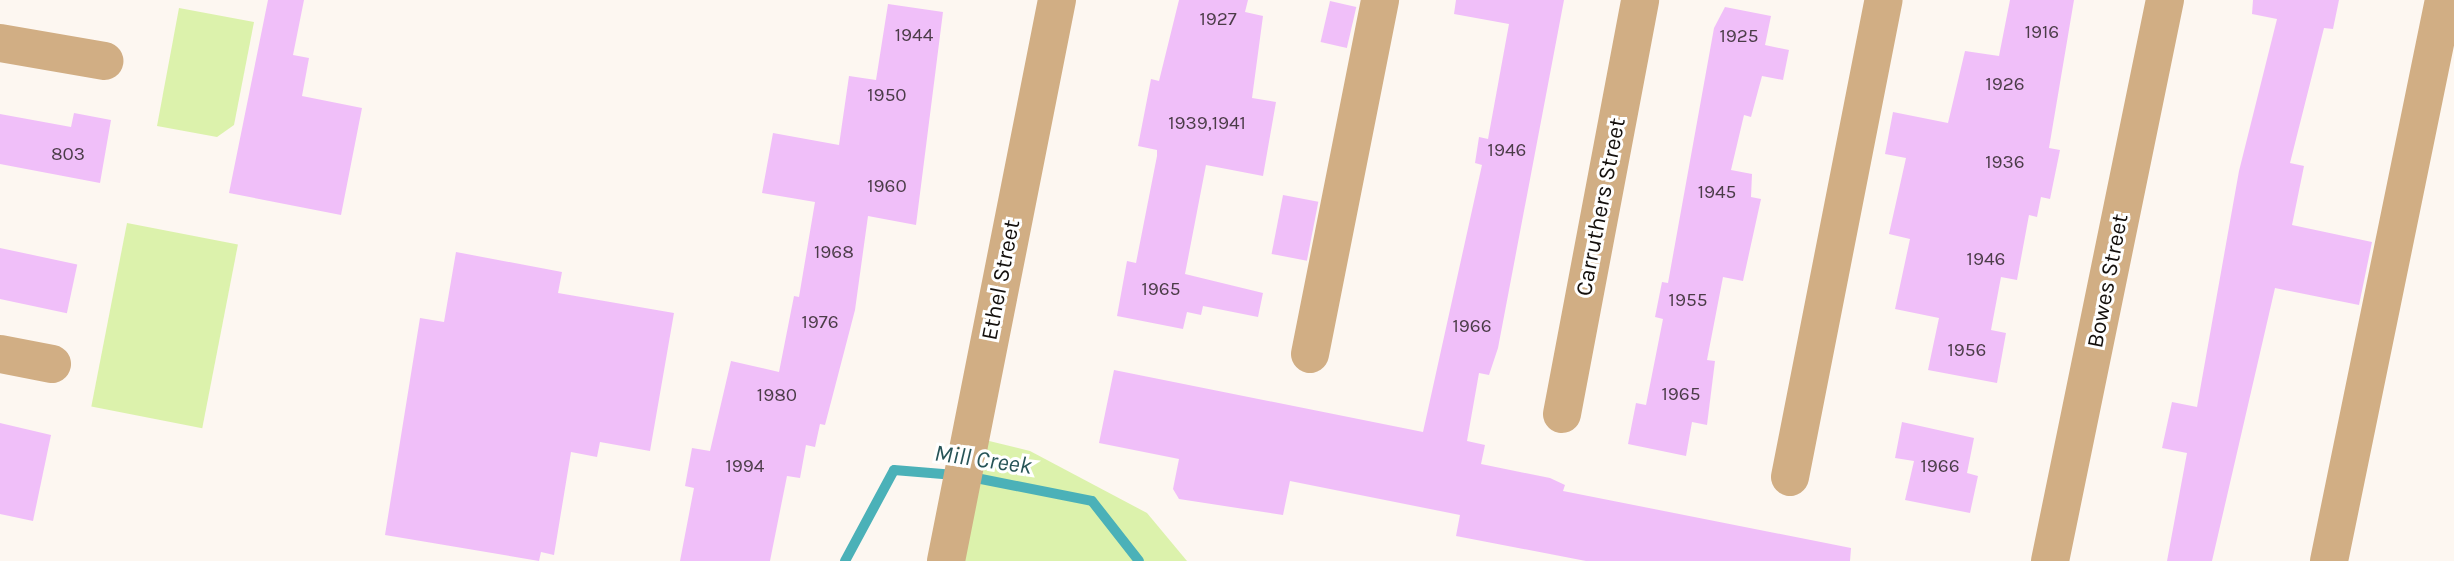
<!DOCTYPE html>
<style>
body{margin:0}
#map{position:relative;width:2454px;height:561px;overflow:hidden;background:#fdf7f1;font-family:Karla,sans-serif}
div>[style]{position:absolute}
.green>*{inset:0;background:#dcf2ac;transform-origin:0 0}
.stream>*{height:10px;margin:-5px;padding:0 5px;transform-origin:5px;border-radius:5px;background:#4bb1b8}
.building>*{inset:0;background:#f0bff9;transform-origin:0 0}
.minor>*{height:38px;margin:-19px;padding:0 19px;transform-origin:19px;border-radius:19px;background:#d1ae84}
span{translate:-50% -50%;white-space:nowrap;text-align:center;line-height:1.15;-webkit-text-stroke:6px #fff;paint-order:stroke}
.number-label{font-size:19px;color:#4b3c48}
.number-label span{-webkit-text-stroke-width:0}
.street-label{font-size:23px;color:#14100d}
.water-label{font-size:24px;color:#275457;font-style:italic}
</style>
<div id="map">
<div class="green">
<i style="clip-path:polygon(179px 8px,254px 22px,234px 125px,217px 137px,157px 126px)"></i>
<i style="left:127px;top:223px;width:113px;height:187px;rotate:11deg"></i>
<i style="clip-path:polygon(981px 439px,1030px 451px,1147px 513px,1187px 561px,959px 561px)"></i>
</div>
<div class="stream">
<i style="left:971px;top:477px;width:123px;rotate:11.2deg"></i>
<i style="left:1092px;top:501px;width:76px;rotate:51.9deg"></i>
<i style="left:845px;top:561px;width:103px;rotate:-61.7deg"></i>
<i style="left:894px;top:470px;width:61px;rotate:4.7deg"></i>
</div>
<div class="building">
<i style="clip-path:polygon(268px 0,304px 0,293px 55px,309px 58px,302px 96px,362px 108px,341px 215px,229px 193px)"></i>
<i style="clip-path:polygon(1179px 0,1248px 0,1245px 12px,1263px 16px,1252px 98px,1276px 102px,1263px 176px,1206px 165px,1185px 274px,1263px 293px,1258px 317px,1203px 306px,1201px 315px,1187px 312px,1183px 329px,1117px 316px,1127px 261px,1136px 263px,1157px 156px,1157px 150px,1138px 146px,1151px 79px,1159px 81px)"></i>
<i style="clip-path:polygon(1456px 0,1564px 0,1498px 348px,1489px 375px,1479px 373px,1467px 441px,1485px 445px,1481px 464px,1550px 478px,1565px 485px,1563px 491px,1851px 548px,1850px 561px,1586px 561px,1456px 536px,1460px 515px,1290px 481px,1283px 515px,1179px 499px,1173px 489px,1179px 459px,1099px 443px,1114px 370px,1423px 432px,1482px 165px,1475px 163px,1479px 137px,1488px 139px,1509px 24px,1454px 14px)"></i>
<i style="clip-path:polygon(2010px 0,2074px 0,2049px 148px,2060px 150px,2050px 199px,2041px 197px,2037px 217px,2029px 215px,2017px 280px,2001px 277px,1991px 330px,2006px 333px,1997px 383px,1928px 370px,1939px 318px,1895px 309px,1910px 239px,1889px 234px,1906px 158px,1885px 154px,1893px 112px,1948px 123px,1965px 51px,1999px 56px)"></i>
<i style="clip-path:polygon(2253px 0,2339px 0,2333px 29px,2324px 28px,2290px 163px,2304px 166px,2292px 225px,2372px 242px,2359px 305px,2275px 288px,2212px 561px,2167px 561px,2187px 453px,2162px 448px,2172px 402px,2197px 407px,2239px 171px,2277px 19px,2252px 14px)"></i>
<i style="left:1330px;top:1px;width:27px;height:42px;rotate:13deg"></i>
<i style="clip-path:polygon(888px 4px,943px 12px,916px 225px,868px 216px,855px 310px,825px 425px,820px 424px,815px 447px,806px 445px,800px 478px,787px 476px,770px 561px,680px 561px,694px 488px,685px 486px,692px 448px,710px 451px,731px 361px,779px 372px,794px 296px,799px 297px,815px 202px,762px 193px,773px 133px,839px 145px,849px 76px,876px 80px)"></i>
<i style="clip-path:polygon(1725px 7px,1771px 16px,1765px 45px,1789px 50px,1783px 80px,1762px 76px,1751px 117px,1744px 115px,1731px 170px,1752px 174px,1751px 197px,1761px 199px,1743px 281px,1723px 277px,1707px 360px,1715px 361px,1707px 425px,1692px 422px,1686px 456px,1628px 444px,1636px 403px,1646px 405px,1663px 319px,1655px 317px,1662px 282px,1668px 283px,1714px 28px)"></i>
<i style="clip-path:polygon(74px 113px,111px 120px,100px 183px,0 164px,0 114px,71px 127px)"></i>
<i style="left:1283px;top:195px;width:36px;height:60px;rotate:11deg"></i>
<i style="left:0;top:248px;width:79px;height:50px;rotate:12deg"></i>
<i style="clip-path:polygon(456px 252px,562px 272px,558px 293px,674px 313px,650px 451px,600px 442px,597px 457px,571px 452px,554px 555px,541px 552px,539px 561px,385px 535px,420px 318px,444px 322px)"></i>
<i style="clip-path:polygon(1902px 422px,1974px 438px,1967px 473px,1978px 476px,1970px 513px,1905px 500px,1914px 461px,1895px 458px)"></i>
<i style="clip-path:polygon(0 423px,51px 435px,33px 521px,0 514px)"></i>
</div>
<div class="minor">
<i style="left:0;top:43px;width:106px;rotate:9.8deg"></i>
<i style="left:0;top:354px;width:53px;rotate:10.9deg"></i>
<i style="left:1310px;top:354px;width:361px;rotate:-78.8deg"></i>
<i style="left:1562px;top:414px;width:421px;rotate:-79.3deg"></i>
<i style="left:1790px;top:477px;width:486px;rotate:-78.9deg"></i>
<i style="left:946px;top:561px;width:572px;rotate:-78.81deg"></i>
<i style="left:2050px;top:561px;width:573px;rotate:-78.42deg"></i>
<i style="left:2329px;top:561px;width:573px;rotate:-78.42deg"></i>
</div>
<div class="number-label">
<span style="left:1218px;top:20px">1927</span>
<span style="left:2042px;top:33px">1916</span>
<span style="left:914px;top:36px">1944</span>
<span style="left:1739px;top:37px">1925</span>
<span style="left:2005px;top:85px">1926</span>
<span style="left:887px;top:96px">1950</span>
<span style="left:1207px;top:124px">1939,1941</span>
<span style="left:1507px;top:151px">1946</span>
<span style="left:68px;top:155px">803</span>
<span style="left:2005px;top:163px">1936</span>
<span style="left:887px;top:187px">1960</span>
<span style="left:1717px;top:193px">1945</span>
<span style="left:834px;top:253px">1968</span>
<span style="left:1986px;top:260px">1946</span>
<span style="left:1161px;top:290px">1965</span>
<span style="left:1688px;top:301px">1955</span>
<span style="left:820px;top:323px">1976</span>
<span style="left:1472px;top:327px">1966</span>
<span style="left:1967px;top:351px">1956</span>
<span style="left:1681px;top:395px">1965</span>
<span style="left:777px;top:396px">1980</span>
<span style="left:745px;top:467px">1994</span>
<span style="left:1940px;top:467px">1966</span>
</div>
<div class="street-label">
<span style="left:1601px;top:207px;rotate:-79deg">Carruthers Street</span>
<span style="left:1001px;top:280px;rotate:-79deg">Ethel Street</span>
<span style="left:2108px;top:281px;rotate:-79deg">Bowes Street</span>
</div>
<div class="water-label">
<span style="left:983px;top:460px;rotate:8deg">Mill Creek</span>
</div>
</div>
